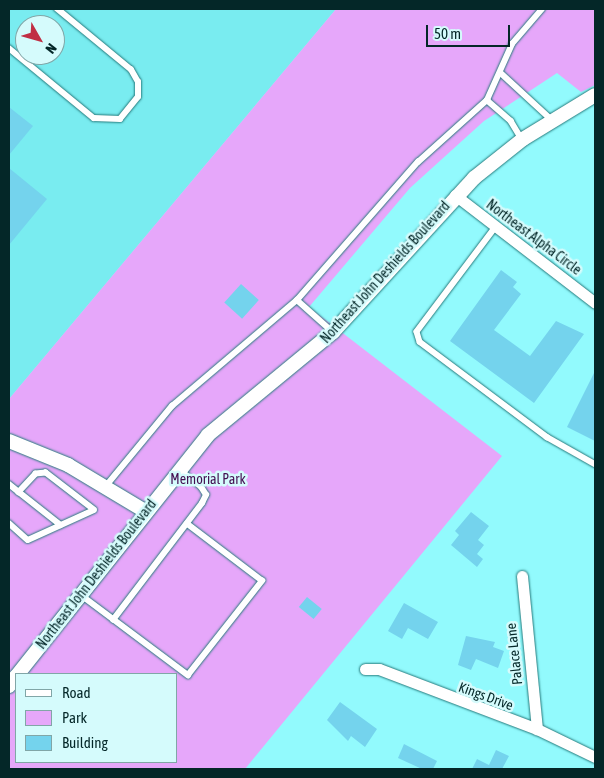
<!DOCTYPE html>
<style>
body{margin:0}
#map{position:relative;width:604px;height:778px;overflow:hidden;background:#92fafd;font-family:"Asap Condensed",sans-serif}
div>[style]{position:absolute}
.built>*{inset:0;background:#79ecf0}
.green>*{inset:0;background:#e6a7fa}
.building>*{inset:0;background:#74d3ed;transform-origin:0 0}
.roads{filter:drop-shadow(0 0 1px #267a7c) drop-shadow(0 0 1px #267a7c)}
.service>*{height:5.5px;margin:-2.75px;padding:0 2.75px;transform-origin:2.75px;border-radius:2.75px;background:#fff}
.minor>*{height:11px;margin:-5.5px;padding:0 5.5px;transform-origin:5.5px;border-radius:5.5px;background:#fff}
.tertiary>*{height:14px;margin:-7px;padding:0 7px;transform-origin:7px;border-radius:7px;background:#fff}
span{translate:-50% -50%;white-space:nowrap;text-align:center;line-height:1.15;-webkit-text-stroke:5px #d5fbfc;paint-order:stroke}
.street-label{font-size:14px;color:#042728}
.park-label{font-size:14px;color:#430f51}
.frame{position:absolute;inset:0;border:10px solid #042728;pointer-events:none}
.legend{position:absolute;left:15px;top:673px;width:162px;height:90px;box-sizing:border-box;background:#d5fbfc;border:1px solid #81a6a7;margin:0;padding:6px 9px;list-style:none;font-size:15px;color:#042728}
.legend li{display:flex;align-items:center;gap:10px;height:25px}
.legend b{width:25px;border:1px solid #81a6a7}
.north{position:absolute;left:15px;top:15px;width:50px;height:50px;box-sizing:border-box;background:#d5fbfc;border:1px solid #81a6a7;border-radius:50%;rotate:128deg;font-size:14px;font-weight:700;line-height:20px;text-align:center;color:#042728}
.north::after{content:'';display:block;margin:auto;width:18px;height:22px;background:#c02f44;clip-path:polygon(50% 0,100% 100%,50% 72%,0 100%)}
.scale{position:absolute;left:426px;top:25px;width:84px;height:22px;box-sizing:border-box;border:2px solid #042728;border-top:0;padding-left:6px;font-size:15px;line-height:18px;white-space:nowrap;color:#042728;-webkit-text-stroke:4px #d5fbfc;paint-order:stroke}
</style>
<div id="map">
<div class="built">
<i style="clip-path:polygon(evenodd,9px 9px,336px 9px,9px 399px,9px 9px,25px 25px,55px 25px,55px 55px,25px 55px,25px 25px)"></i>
</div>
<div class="green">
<i style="clip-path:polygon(evenodd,336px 9px,595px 9px,595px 85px,581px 92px,557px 73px,484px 121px,410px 188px,309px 307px,502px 456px,245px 769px,9px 769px,9px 399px,336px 9px,16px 674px,176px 674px,176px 762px,16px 762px,16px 674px)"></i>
</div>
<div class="building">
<i style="clip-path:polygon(9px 107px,33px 126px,9px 155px)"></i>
<i style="clip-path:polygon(9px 168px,47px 199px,9px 245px)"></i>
<i style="clip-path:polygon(501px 270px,517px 282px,513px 287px,521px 294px,494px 330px,530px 356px,556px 321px,584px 334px,534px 403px,450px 341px)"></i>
<i style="left:241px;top:284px;width:24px;height:25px;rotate:42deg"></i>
<i style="clip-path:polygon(595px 371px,595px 441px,567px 427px)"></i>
<i style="clip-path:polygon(471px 512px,489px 526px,478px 540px,484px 545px,477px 554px,483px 559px,477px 567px,451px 545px,459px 535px,455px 531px)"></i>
<i style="left:307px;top:597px;width:19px;height:13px;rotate:39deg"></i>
<i style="clip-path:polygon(404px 603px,438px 622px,428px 639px,408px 628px,402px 639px,388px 631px)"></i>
<i style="clip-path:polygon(466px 636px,495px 642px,493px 647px,504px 651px,498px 668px,476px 659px,471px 670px,458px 665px)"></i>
<i style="clip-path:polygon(340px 702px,377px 729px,365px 747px,351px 736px,348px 741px,327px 720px)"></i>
<i style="clip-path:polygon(404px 744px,437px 761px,433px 769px,422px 769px,398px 758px)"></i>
<i style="clip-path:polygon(496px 750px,509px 756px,502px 769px,472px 769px,477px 759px,489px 765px)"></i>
</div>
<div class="roads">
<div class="service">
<i style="left:9px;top:48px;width:110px;rotate:39.5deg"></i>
<i style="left:94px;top:118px;width:26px;rotate:2deg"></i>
<i style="left:120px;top:119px;width:28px;rotate:-51deg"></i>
<i style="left:138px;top:97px;width:15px;rotate:-90deg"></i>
<i style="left:138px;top:82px;width:14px;rotate:-120deg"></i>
<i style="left:131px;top:70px;width:96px;rotate:-140.5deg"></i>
<i style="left:501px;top:73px;width:69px;rotate:42.7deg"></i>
<i style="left:487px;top:100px;width:32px;rotate:41deg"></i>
<i style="left:511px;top:121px;width:21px;rotate:59deg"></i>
<i style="left:496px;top:227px;width:131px;rotate:127deg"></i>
<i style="left:417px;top:332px;width:10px;rotate:73deg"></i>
<i style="left:420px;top:342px;width:159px;rotate:36.8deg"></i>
<i style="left:547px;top:437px;width:55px;rotate:29.4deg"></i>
<i style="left:297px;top:300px;width:48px;rotate:41.6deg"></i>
<i style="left:9px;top:484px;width:13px;rotate:39deg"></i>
<i style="left:106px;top:486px;width:104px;rotate:-50.5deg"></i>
<i style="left:172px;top:406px;width:164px;rotate:-40.3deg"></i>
<i style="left:297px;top:300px;width:184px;rotate:-48.8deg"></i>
<i style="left:418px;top:162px;width:93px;rotate:-41.9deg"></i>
<i style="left:487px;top:100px;width:61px;rotate:-65.9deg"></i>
<i style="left:512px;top:44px;width:46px;rotate:-49.4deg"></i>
<i style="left:9px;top:523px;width:25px;rotate:42deg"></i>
<i style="left:28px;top:540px;width:72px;rotate:-24.4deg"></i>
<i style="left:94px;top:510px;width:61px;rotate:-142.4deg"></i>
<i style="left:46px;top:473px;width:10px;rotate:174deg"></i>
<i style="left:36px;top:474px;width:25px;rotate:133deg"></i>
<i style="left:19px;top:492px;width:53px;rotate:38.2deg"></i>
<i style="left:81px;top:595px;width:134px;rotate:36.8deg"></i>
<i style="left:188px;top:675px;width:120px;rotate:-51.8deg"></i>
<i style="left:262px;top:581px;width:94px;rotate:-142.8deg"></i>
<i style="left:113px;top:620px;width:147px;rotate:-52.7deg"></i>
<i style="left:202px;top:503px;width:9px;rotate:-63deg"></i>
<i style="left:206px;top:495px;width:9px;rotate:-122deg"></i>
<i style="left:201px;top:487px;width:28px;rotate:-142deg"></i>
</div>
<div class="minor">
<i style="left:455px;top:195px;width:177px;rotate:37.6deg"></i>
<i style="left:522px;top:576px;width:154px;rotate:84.4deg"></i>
<i style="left:365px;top:669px;width:14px"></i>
<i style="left:379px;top:669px;width:169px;rotate:20.8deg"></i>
<i style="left:537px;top:729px;width:64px;rotate:25.8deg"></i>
</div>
<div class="tertiary">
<i style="left:9px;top:441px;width:64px;rotate:22.1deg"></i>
<i style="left:68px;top:465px;width:90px;rotate:30.9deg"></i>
<i style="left:18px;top:674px;width:305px;rotate:-51.5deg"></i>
<i style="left:208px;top:435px;width:162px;rotate:-39.5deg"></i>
<i style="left:333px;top:332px;width:209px;rotate:-47.5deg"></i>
<i style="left:474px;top:178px;width:63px;rotate:-38.5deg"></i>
<i style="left:523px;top:139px;width:84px;rotate:-31.4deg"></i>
<i style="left:9px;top:686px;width:12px;rotate:-55deg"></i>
</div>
</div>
<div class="street-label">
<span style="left:534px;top:237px;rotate:37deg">Northeast Alpha Circle</span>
<span style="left:385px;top:272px;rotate:-48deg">Northeast John Deshields Boulevard</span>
<span style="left:96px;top:574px;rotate:-52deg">Northeast John Deshields Boulevard</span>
<span style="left:514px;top:654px;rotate:-96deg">Palace Lane</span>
<span style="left:486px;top:696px;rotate:20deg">Kings Drive</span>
</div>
<div class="park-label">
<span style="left:208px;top:479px">Memorial Park</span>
</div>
<div class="frame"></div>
<ul class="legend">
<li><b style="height:6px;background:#fff"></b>Road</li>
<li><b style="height:14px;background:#e6a7fa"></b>Park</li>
<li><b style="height:14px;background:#74d3ed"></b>Building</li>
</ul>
<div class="north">N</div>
<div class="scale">50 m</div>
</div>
